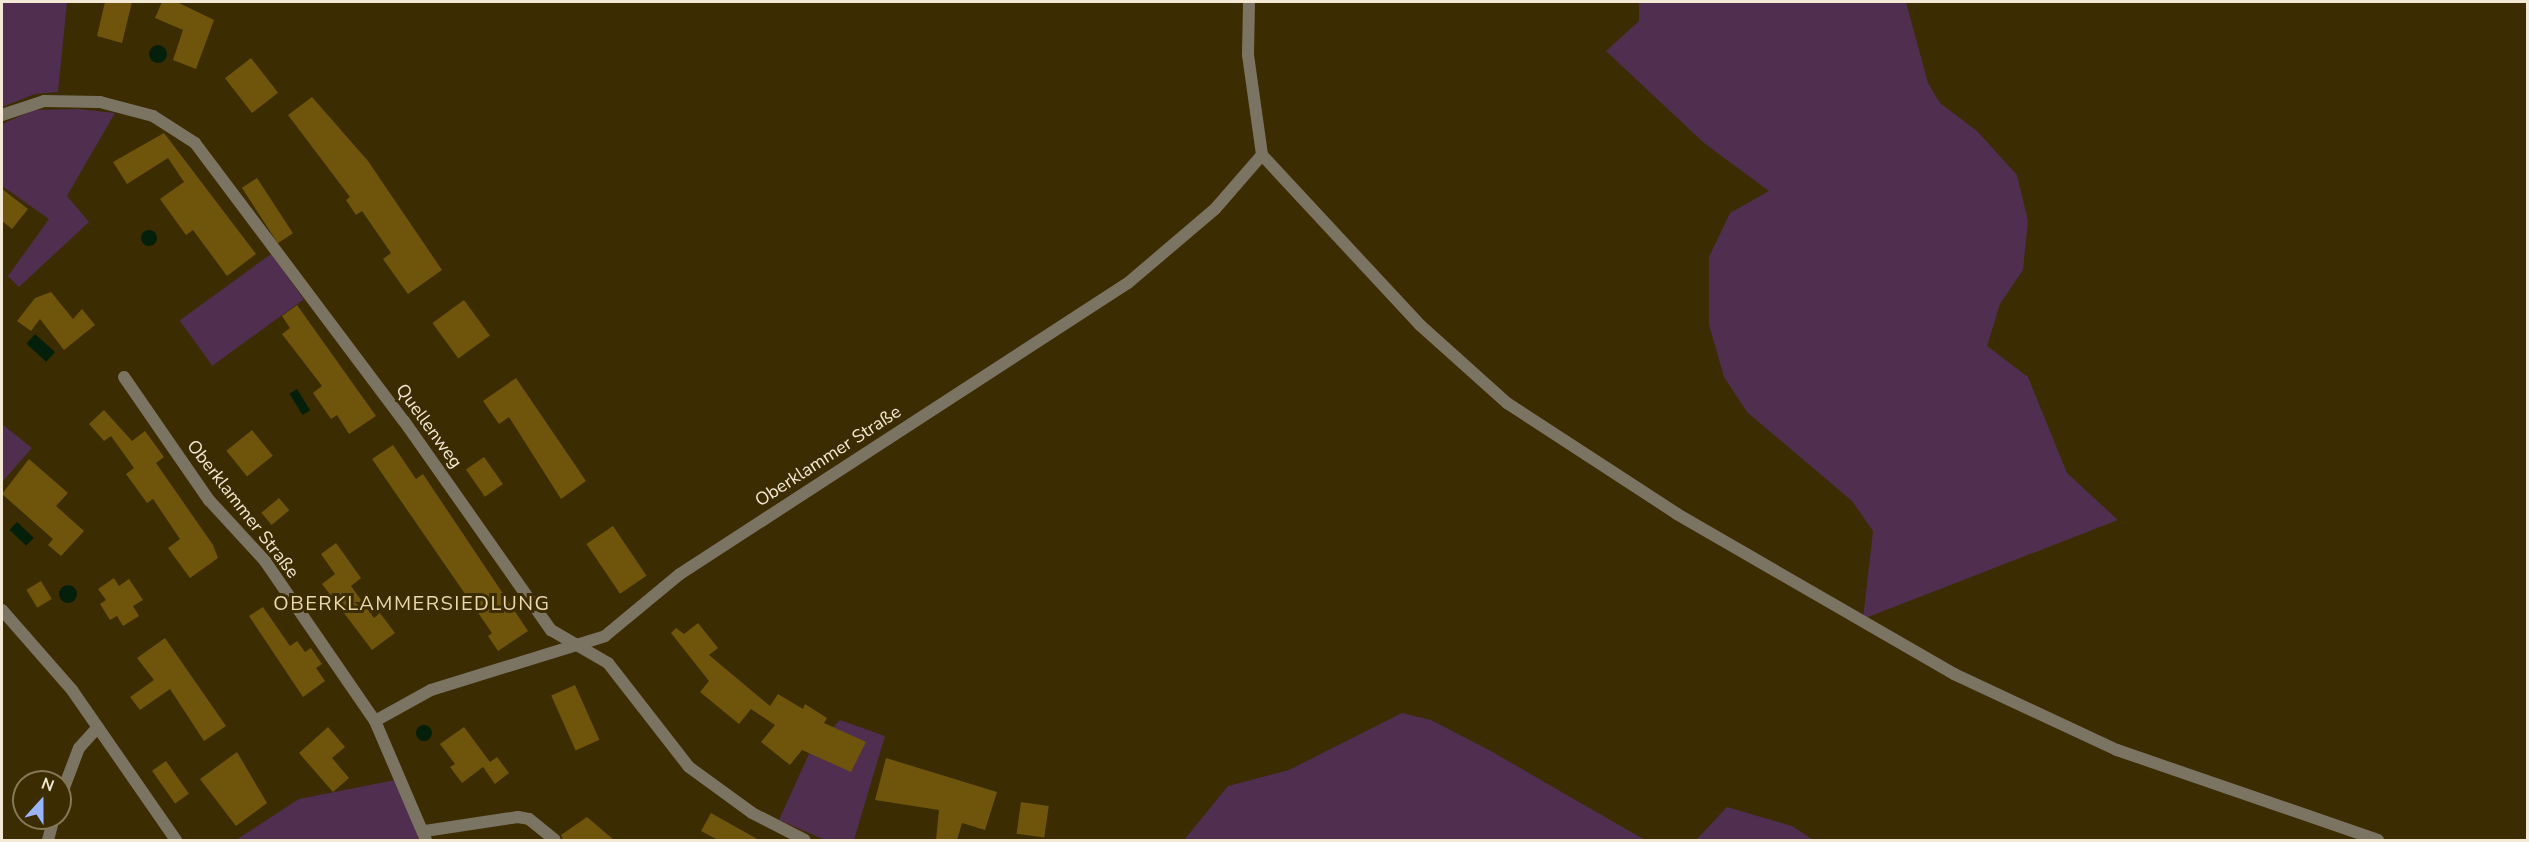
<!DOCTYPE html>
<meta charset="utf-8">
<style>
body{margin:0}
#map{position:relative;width:2529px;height:842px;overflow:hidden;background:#3c2c01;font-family:"Nunito Sans",sans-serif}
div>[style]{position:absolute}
.green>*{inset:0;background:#4f2e50;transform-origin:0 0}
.water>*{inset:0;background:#05200a;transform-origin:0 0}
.round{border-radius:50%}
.building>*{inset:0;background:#6f550b;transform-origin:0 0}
.street>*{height:12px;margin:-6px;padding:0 6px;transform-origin:6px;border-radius:6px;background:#7c7463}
span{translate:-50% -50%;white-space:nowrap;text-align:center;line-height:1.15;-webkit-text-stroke:6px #3c2c01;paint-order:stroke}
.street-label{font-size:18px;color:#f3e9d4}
.neighbourhood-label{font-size:20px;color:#ebd8ac;letter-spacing:1.5px}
.frame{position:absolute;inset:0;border:3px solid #f3e9d4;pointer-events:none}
.north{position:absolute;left:12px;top:770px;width:60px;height:60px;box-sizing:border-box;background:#3c2c01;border:2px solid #857855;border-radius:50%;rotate:21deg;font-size:16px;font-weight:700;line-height:24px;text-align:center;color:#f3e9d4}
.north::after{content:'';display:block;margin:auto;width:21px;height:27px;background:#98b5fd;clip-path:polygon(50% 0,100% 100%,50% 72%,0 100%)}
</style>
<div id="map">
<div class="green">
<i style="clip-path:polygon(2px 2px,67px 2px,58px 92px,35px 94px,2px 107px)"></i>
<i style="clip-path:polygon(1639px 2px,1906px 2px,1928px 83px,1940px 103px,1977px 131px,2017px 175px,2028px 221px,2023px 270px,2000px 304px,1987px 346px,2028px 377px,2067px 473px,2118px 520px,1863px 619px,1873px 531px,1852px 501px,1747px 412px,1724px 377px,1709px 325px,1709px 257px,1730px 213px,1769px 191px,1704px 143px,1606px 51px,1639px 21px)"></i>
<i style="clip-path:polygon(78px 109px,115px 113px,67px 196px,89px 222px,19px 287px,8px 276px,49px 219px,2px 186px,2px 124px,34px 110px)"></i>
<i style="left:271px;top:254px;width:56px;height:113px;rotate:54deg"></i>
<i style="clip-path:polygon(2px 424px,32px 448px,2px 482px)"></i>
<i style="clip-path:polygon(1402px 713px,1431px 720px,1489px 750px,1645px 840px,1184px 840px,1228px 786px,1289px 770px)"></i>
<i style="clip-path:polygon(840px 720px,885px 736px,854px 840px,825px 840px,779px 820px,818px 734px,829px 732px)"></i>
<i style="clip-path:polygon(395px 780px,415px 821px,418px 840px,236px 840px,299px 799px)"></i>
<i style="clip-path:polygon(1727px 807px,1792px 826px,1813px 840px,1696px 840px)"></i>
</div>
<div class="water">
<i class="round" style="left:149px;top:45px;width:18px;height:18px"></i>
<i class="round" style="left:141px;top:230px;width:16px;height:16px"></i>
<i style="left:35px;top:334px;width:27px;height:13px;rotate:42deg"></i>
<i style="left:297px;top:389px;width:25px;height:9px;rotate:58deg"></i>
<i style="left:17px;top:522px;width:23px;height:11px;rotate:43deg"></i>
<i class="round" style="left:59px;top:585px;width:18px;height:18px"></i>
<i class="round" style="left:416px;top:725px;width:16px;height:16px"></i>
</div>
<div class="building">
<i style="clip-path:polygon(105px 2px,132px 2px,122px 43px,97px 36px)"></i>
<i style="clip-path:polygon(162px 2px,177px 2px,214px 20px,196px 69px,173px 60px,183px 30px,155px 18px)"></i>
<i style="left:251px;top:58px;width:44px;height:33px;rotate:52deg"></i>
<i style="clip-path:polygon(312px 97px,368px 161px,442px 270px,408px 294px,383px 259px,391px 253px,362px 211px,356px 215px,346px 200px,350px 197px,288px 115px)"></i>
<i style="clip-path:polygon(164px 133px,256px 254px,227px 276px,193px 230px,186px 235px,160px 199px,184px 182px,168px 158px,127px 184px,113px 162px)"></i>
<i style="left:257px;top:178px;width:66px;height:18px;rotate:57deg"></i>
<i style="clip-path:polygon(2px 189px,28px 209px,12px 229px,2px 221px)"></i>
<i style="clip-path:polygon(51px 292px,73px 319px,82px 309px,95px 325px,64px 350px,40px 319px,31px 331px,17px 321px,35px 298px)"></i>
<i style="left:464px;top:300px;width:44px;height:39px;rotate:54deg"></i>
<i style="clip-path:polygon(297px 305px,376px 416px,349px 434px,337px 415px,331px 419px,313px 393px,322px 386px,282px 334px,290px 328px,282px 316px)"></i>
<i style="clip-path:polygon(516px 378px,586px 481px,561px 499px,509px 417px,499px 424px,483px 401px)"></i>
<i style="clip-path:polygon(104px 410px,132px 441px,145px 431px,164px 457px,156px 463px,213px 545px,218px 558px,190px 578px,168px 548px,180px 539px,153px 499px,147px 503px,126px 474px,134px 468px,111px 436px,104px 441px,89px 424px)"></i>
<i style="left:252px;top:430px;width:33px;height:33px;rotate:51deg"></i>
<i style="clip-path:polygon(393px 445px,416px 479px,423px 474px,528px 631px,498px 651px,488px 636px,492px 633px,372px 459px)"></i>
<i style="left:484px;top:457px;width:33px;height:22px;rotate:55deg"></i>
<i style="clip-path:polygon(29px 459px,68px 493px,56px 506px,84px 531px,61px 556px,48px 545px,53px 539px,2px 494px)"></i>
<i style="left:279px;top:498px;width:16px;height:23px;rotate:50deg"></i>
<i style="left:613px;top:526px;width:60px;height:32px;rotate:56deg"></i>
<i style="clip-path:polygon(336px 543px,361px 578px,351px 586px,374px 618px,380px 613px,395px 633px,372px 650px,322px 584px,335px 574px,321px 554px)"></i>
<i style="clip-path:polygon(114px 578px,119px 586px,129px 579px,143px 600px,133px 606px,139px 616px,123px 626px,117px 616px,110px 620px,100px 604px,106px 600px,98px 589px)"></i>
<i style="left:41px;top:581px;width:21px;height:17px;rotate:59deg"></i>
<i style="clip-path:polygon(263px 607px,290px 646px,297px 641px,305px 652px,311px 648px,322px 664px,316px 668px,325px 681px,303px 697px,249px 616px)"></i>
<i style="clip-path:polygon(698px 623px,718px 648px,709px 655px,770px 706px,778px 694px,803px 709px,805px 704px,827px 718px,824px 723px,866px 742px,851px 772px,802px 750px,790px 765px,761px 742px,775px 725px,751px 709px,739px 724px,700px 692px,709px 681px,671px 633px,676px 628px,684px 634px)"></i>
<i style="clip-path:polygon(165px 638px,226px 726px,204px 741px,170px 689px,140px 710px,130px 697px,154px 680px,137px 658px)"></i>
<i style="left:575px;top:685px;width:60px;height:26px;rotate:66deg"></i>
<i style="clip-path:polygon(328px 727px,345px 747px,332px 758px,349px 778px,333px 792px,299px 753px)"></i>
<i style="clip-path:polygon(464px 727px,490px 762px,497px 757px,509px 773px,495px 784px,483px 767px,462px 783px,450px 767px,455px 764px,440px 744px)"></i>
<i style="clip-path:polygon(237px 752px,267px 803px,236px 826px,200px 779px)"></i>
<i style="clip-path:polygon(886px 758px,997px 792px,985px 830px,962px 823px,957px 840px,936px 840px,939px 810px,875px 800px)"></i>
<i style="left:166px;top:761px;width:40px;height:17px;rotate:55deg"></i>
<i style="left:1021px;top:802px;width:28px;height:32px;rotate:8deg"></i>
<i style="clip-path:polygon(711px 813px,759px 840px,718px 840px,701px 831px)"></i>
<i style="clip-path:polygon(587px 817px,614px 840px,563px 840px,561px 835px)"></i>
</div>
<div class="street">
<i style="left:1249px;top:2px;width:53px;rotate:91.1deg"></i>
<i style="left:1248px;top:55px;width:101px;rotate:82deg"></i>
<i style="left:1262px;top:155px;width:232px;rotate:47.1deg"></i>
<i style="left:1420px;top:325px;width:117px;rotate:41.9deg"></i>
<i style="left:1507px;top:403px;width:203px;rotate:33.1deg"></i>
<i style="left:1677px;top:514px;width:320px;rotate:30deg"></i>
<i style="left:1954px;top:674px;width:180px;rotate:25deg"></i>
<i style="left:2117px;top:750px;width:276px;rotate:19deg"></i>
<i style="left:2px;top:115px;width:44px;rotate:-18.4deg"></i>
<i style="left:44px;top:101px;width:56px;rotate:1deg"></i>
<i style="left:100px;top:102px;width:55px;rotate:14.8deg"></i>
<i style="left:153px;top:116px;width:50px;rotate:32.7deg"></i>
<i style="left:195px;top:143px;width:348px;rotate:53.1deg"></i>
<i style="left:404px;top:421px;width:256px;rotate:54.9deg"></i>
<i style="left:551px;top:630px;width:66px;rotate:30.1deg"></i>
<i style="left:608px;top:663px;width:132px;rotate:52.1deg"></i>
<i style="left:689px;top:767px;width:78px;rotate:36.1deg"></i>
<i style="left:752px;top:813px;width:59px;rotate:27deg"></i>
<i style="left:124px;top:377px;width:150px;rotate:55.4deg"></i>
<i style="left:209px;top:500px;width:83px;rotate:47.4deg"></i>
<i style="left:265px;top:561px;width:194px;rotate:55.5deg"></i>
<i style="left:2px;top:610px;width:106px;rotate:48.8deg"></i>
<i style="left:72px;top:690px;width:183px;rotate:55.3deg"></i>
<i style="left:60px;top:798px;width:53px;rotate:-69.2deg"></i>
<i style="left:79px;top:748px;width:28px;rotate:-48deg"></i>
<i style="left:425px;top:831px;width:94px;rotate:-8.6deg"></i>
<i style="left:518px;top:817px;width:11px;rotate:10deg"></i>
<i style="left:529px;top:819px;width:33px;rotate:39deg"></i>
<i style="left:48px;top:840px;width:23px;rotate:-75deg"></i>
<i style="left:426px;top:840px;width:129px;rotate:-113.2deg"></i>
<i style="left:375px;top:721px;width:64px;rotate:-29deg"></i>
<i style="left:431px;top:690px;width:182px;rotate:-17.2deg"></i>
<i style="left:605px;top:636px;width:97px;rotate:-39.6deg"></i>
<i style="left:680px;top:574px;width:534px;rotate:-33.01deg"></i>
<i style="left:1128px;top:283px;width:114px;rotate:-40.4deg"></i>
<i style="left:1215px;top:209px;width:72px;rotate:-49deg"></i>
</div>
<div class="street-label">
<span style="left:429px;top:426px;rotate:54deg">Quellenweg</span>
<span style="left:828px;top:456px;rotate:-33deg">Oberklammer Straße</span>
<span style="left:243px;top:509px;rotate:52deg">Oberklammer Straße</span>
</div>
<div class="neighbourhood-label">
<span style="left:412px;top:603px">OBERKLAMMERSIEDLUNG</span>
</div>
<div class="frame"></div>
<div class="north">N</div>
</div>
